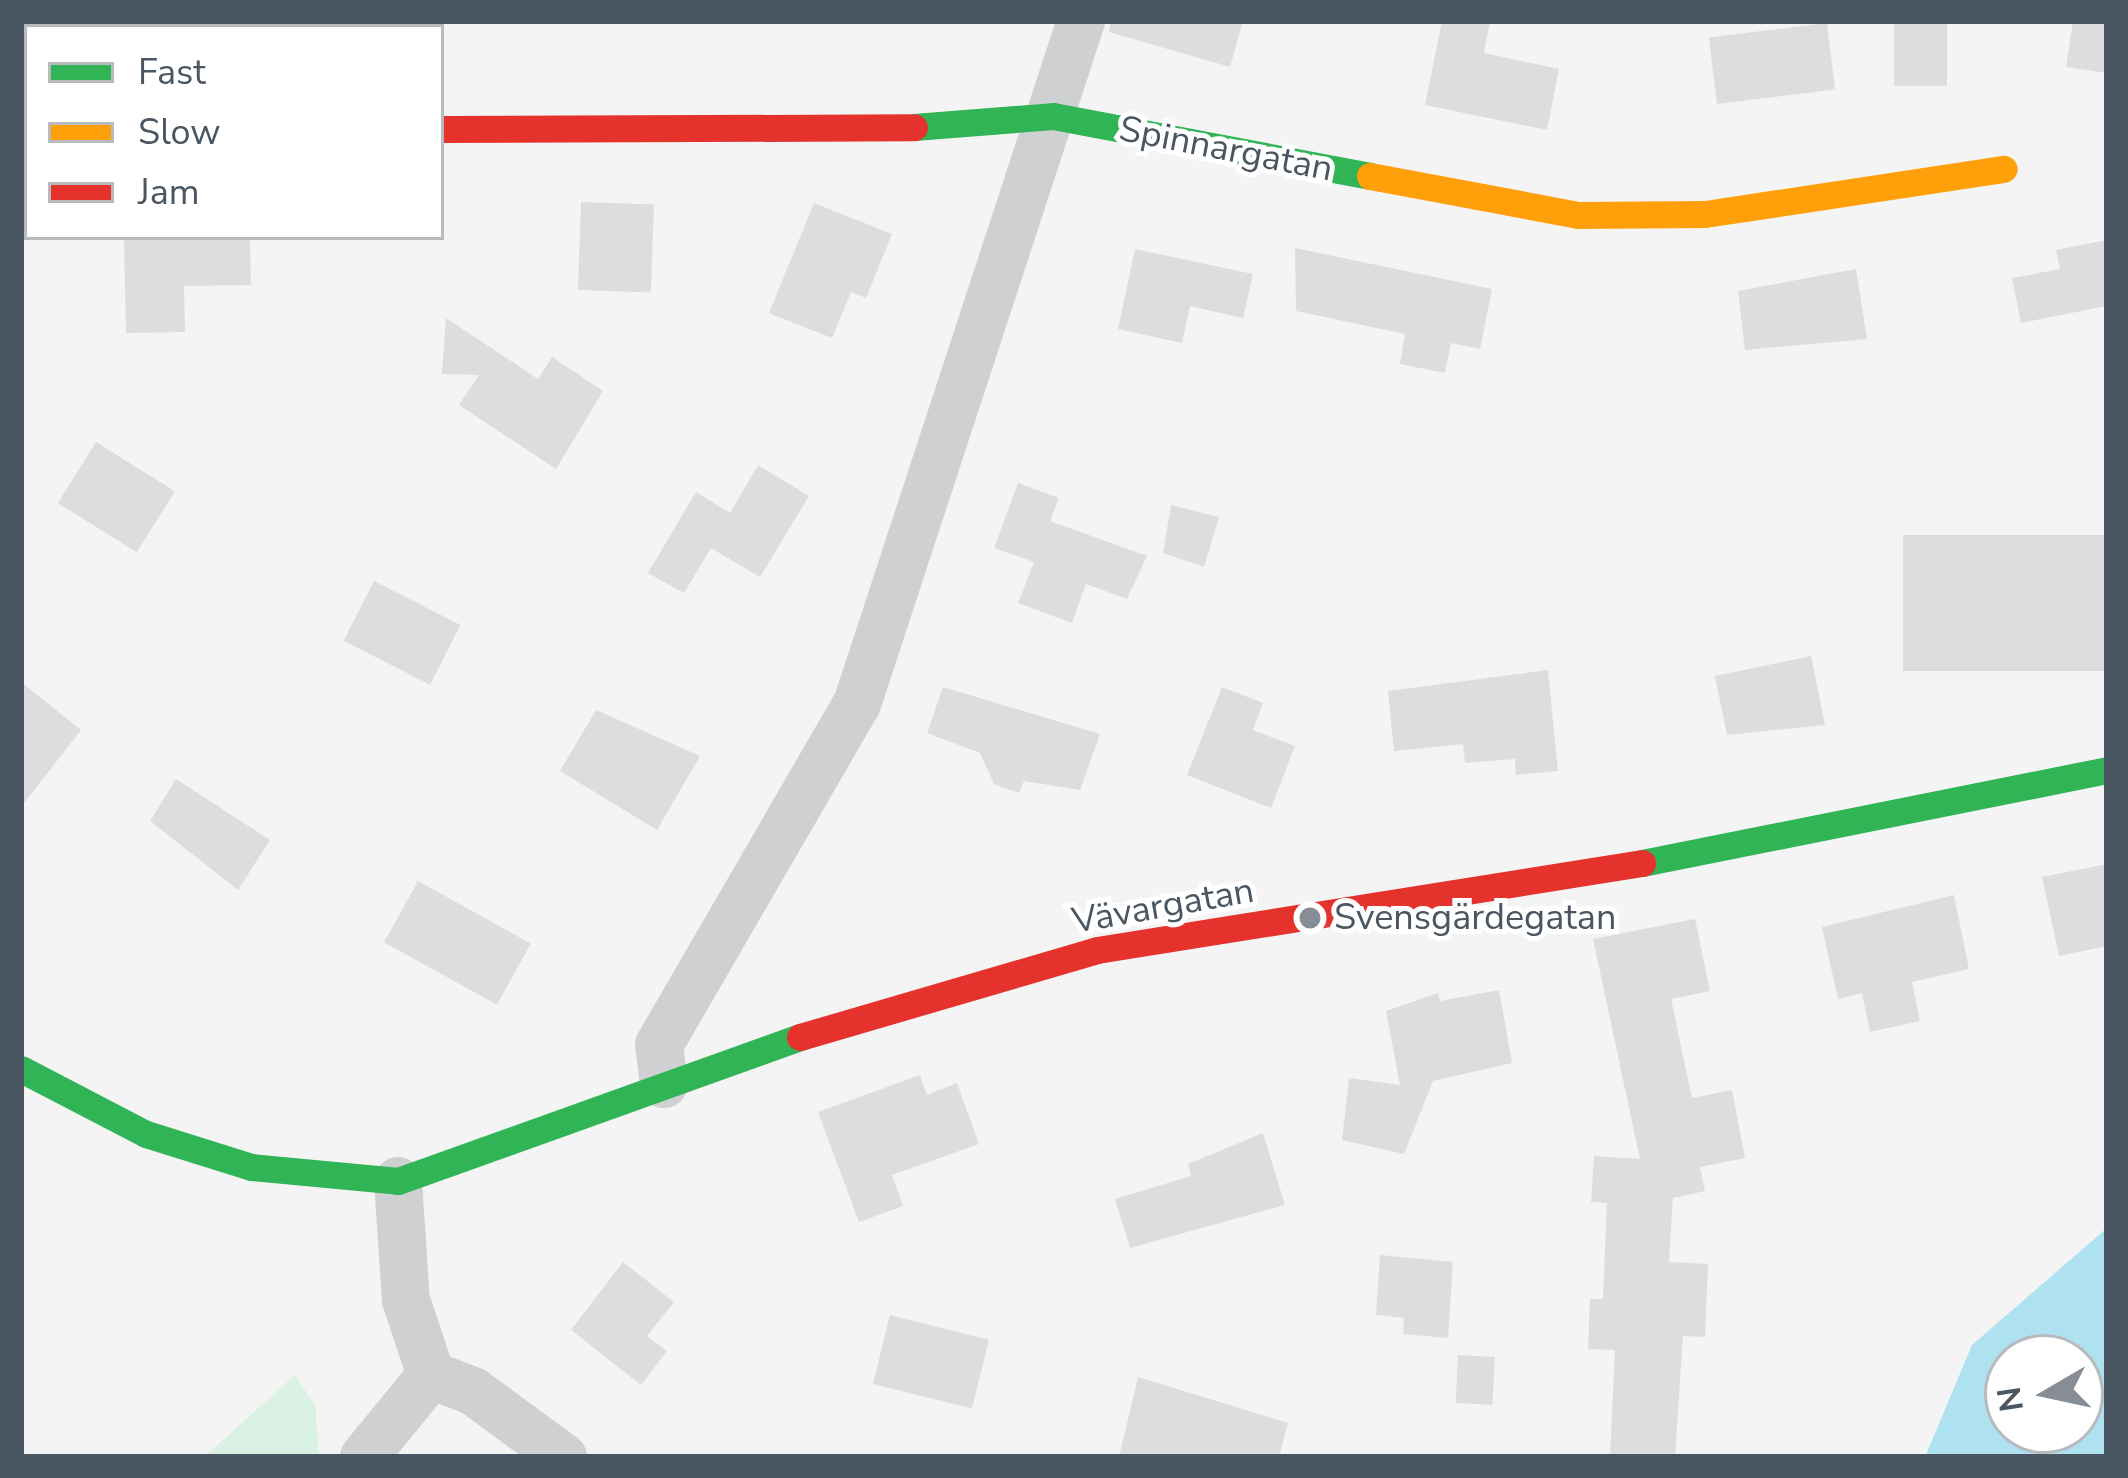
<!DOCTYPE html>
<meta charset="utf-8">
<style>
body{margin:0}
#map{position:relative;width:2128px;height:1478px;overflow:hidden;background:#f4f4f4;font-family:"Nunito Sans",sans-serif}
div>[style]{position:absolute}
.green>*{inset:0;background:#d9f2e3}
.water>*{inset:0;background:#aee2f0}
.building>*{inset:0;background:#ddddde;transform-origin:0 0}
.street>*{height:48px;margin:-24px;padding:0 24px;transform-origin:24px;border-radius:24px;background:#ced0d2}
.fast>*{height:27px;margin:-13.5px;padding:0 13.5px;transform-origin:13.5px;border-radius:13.5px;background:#30b455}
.slow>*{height:27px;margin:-13.5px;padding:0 13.5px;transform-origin:13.5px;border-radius:13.5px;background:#ff9f0a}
.jam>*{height:27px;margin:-13.5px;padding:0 13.5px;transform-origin:13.5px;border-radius:13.5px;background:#e5322d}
.dots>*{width:33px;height:33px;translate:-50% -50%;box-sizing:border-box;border:6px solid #fff;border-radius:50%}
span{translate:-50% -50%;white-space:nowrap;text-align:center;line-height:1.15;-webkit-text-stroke:10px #fff;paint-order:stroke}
.street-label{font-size:36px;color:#4a5661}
.poi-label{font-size:36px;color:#4a5661}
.left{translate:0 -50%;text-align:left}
.frame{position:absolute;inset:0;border:24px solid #4a5661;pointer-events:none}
.legend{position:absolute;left:24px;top:24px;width:420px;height:216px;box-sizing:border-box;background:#fff;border:3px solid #b7bbc0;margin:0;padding:15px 21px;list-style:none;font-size:36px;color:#4a5661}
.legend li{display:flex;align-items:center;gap:24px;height:60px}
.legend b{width:60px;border:3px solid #b7bbc0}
.north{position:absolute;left:1984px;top:1334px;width:120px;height:120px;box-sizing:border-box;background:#fff;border:3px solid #b7bbc0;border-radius:50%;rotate:261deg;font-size:33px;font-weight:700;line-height:48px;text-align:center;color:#4a5661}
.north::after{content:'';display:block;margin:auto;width:42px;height:54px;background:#868d94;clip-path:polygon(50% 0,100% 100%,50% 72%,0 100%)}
</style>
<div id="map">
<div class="green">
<i style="clip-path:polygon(295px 1375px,315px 1405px,319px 1457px,204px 1457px)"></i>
</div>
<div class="water">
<i style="clip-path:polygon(evenodd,2107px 1228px,2107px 1457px,1925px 1457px,1972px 1345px,2107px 1228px,2008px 1358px,2080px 1358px,2080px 1430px,2008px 1430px,2008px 1358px)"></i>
</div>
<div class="building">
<i style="clip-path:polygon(1111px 21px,1243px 21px,1230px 67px,1109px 32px)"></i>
<i style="clip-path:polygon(1442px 21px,1490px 21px,1484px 53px,1559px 69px,1547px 130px,1425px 105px)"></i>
<i style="left:1894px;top:21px;width:53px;height:65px"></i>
<i style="clip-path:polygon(2073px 21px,2107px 21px,2107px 73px,2066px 67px)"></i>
<i style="left:1827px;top:23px;width:67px;height:119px;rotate:83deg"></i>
<i style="left:581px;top:202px;width:73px;height:88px;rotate:2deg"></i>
<i style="clip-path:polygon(814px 203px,892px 234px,866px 298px,851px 292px,832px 338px,769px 313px)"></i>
<i style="clip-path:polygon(124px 237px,250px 237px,251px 285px,184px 286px,185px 332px,126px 333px)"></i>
<i style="clip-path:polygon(2107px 240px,2107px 306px,2021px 323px,2012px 278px,2060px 269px,2056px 250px)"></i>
<i style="clip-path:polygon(1295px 248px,1492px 289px,1480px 349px,1451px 343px,1445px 373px,1400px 364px,1405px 334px,1296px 311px)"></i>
<i style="clip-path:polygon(1135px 249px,1253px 274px,1243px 318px,1190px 306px,1182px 343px,1118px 329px)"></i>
<i style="clip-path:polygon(1856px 269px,1867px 339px,1745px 350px,1738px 291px)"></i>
<i style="clip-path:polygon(446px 318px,538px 379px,552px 357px,603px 391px,556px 469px,459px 405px,479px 375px,442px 374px)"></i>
<i style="left:96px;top:442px;width:93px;height:72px;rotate:32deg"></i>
<i style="clip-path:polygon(758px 465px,809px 496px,760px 577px,711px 548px,684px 593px,648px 573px,696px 492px,730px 513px)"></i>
<i style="clip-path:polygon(1018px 483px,1059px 498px,1050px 521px,1147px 556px,1127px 599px,1086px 584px,1072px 623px,1018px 603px,1034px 562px,994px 548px)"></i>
<i style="clip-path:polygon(1171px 505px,1219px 517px,1204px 567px,1163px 553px)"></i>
<i style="left:2107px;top:535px;width:136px;height:204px;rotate:90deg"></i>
<i style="left:374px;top:581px;width:97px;height:67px;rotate:27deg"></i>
<i style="clip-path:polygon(1811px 656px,1825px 725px,1727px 735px,1715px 676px)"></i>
<i style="clip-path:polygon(1548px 670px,1558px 771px,1516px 775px,1515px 759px,1465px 763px,1463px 744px,1394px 751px,1388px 691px)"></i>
<i style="clip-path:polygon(21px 682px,81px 730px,21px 807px)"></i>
<i style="clip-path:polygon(943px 687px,1100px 734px,1080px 790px,1024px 781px,1019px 793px,994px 784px,980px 753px,927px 733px)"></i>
<i style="clip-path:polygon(1222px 687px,1263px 703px,1253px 730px,1295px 746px,1271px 808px,1187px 775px)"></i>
<i style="clip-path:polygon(596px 710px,700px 756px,657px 830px,560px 771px)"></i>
<i style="clip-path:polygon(176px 779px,270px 840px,238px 890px,150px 821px)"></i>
<i style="clip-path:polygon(2107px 864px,2107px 946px,2059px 956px,2042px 877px)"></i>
<i style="left:418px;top:881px;width:129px;height:70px;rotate:29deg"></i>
<i style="clip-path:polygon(1954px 895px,1969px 969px,1912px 982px,1920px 1021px,1870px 1032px,1862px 993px,1838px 999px,1822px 927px)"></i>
<i style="clip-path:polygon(1695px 919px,1710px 991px,1671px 999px,1692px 1098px,1732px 1090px,1745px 1158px,1700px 1167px,1705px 1191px,1673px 1198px,1669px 1262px,1708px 1264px,1705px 1337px,1683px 1336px,1675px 1457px,1610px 1457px,1615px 1350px,1588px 1349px,1590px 1299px,1603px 1299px,1607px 1203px,1591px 1202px,1594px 1156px,1640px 1159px,1593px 939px)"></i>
<i style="clip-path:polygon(1499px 990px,1512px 1063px,1433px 1081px,1404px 1154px,1342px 1140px,1349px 1078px,1400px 1085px,1386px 1011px,1438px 993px,1440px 1001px)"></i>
<i style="clip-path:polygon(920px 1075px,927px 1095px,957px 1083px,979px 1144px,892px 1175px,903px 1206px,859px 1222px,818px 1112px)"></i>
<i style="clip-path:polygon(1263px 1133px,1285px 1205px,1130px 1248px,1115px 1199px,1191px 1176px,1188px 1164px)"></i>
<i style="clip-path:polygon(1380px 1255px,1453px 1262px,1448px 1338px,1403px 1334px,1404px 1318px,1376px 1315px)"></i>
<i style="clip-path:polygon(623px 1262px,674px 1302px,647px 1336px,667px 1351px,641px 1385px,571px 1330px)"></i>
<i style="left:890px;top:1315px;width:102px;height:71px;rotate:14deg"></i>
<i style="left:1458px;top:1355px;width:37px;height:48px;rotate:3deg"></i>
<i style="clip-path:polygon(1138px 1377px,1288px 1423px,1279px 1457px,1119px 1457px)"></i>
</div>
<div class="street">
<i style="left:21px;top:132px;width:6px"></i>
<i style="left:664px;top:1084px;width:39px;rotate:-97deg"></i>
<i style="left:659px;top:1045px;width:394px;rotate:-59.9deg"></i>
<i style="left:857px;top:704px;width:719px;rotate:-71.84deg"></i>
<i style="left:398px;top:1181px;width:119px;rotate:86.2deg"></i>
<i style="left:406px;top:1300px;width:79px;rotate:71.6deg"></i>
<i style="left:431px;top:1375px;width:45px;rotate:20.9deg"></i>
<i style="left:473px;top:1391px;width:112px;rotate:36.3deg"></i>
<i style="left:364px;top:1457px;width:106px;rotate:-50.7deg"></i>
</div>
<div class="fast">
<i style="left:914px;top:127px;width:139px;rotate:-4.5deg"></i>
<i style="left:1053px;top:116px;width:323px;rotate:10.7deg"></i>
<i style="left:1642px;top:863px;width:474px;rotate:-11.3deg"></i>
<i style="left:21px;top:1069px;width:141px;rotate:27.5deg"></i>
<i style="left:146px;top:1134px;width:110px;rotate:17.4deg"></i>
<i style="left:251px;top:1167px;width:148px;rotate:5.4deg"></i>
<i style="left:398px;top:1181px;width:427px;rotate:-19.7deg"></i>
</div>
<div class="slow">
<i style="left:1370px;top:176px;width:213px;rotate:10.6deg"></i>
<i style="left:1579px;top:215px;width:126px;rotate:-0.5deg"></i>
<i style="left:1705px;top:214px;width:302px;rotate:-8.6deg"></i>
</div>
<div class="jam">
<i style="left:441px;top:129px;width:473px;rotate:-0.2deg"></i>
<i style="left:800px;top:1037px;width:309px;rotate:-16.3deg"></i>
<i style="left:1097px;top:950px;width:552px;rotate:-9.07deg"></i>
</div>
<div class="dots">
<i style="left:1310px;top:918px;background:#868d94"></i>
</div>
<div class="street-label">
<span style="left:1226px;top:149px;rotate:11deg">Spinnargatan</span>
<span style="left:1163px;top:906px;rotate:-10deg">Vävargatan</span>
</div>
<div class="poi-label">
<span class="left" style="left:1334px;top:918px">Svensgärdegatan</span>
</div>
<div class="frame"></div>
<ul class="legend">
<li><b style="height:15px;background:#30b455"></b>Fast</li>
<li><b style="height:15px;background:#ff9f0a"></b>Slow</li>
<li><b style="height:15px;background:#e5322d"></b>Jam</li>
</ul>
<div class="north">N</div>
</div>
